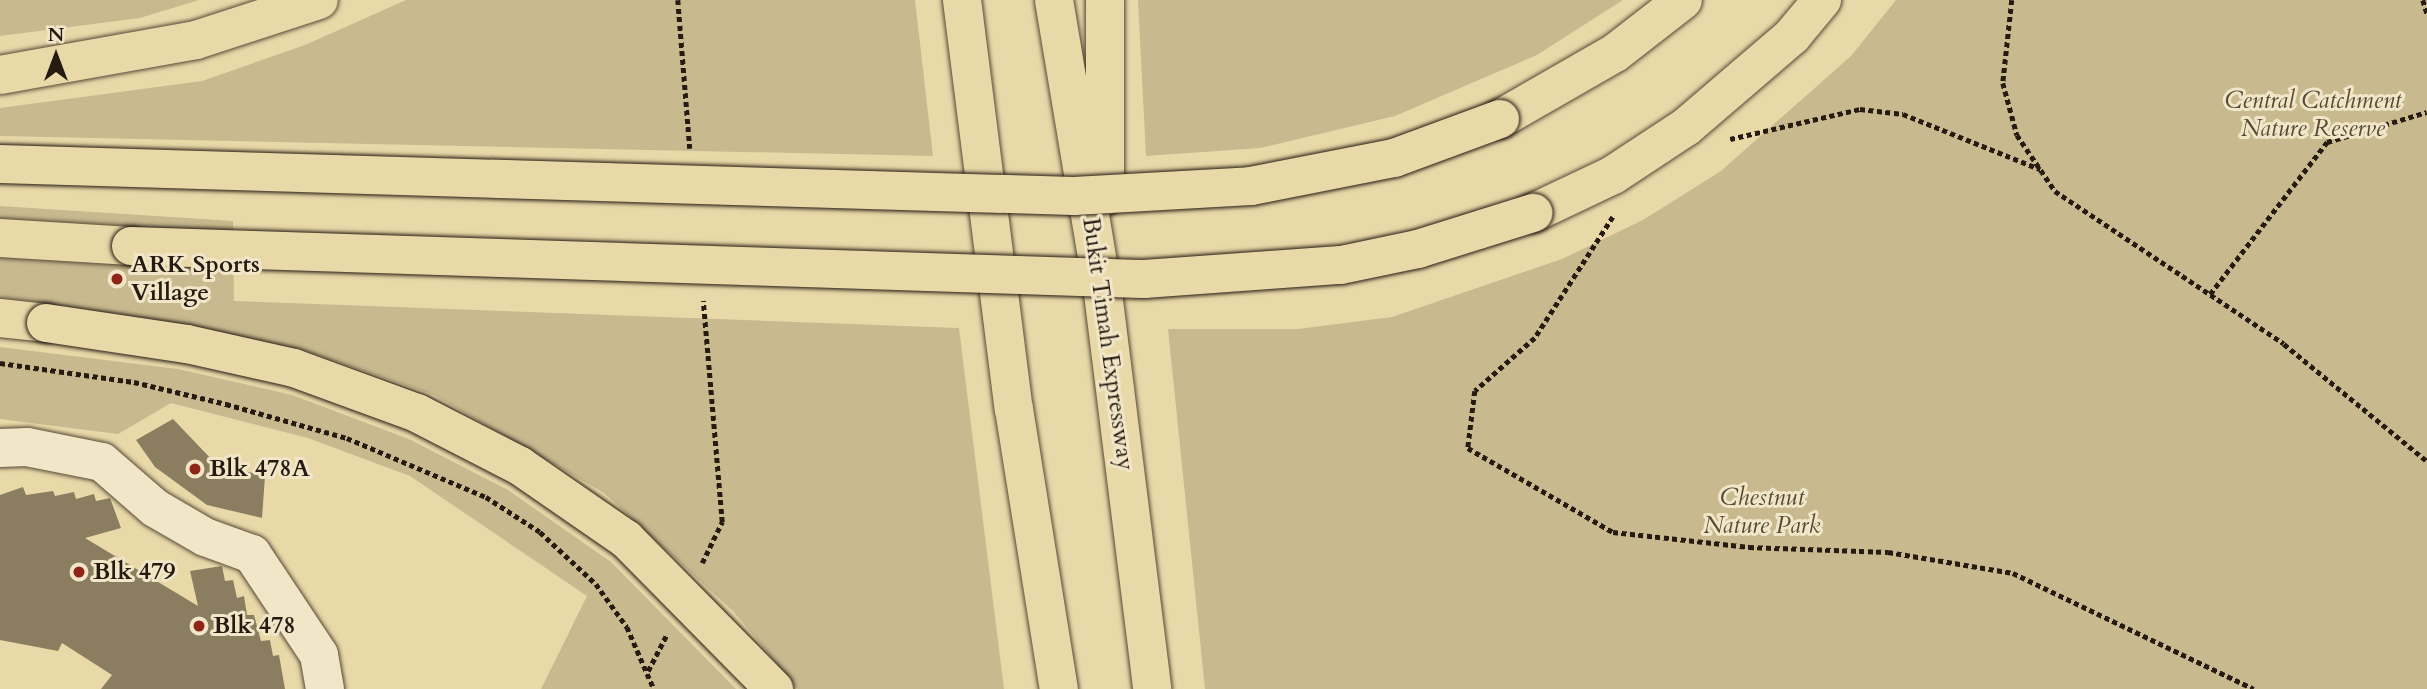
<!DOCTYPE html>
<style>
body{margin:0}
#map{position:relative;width:2427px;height:689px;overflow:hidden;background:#e9d9a9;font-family:Cardo,serif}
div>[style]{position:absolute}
.green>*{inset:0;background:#c8b98f}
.building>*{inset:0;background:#8b7e60}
.path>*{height:4.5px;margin-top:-2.25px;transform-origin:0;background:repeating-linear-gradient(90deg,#261b11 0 5px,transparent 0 8.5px)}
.roads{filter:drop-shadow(0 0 2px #574a37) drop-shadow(0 0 2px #574a37)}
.minor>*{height:38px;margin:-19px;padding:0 19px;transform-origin:19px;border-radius:19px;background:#f1e6c7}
.highway>*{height:38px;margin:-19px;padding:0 19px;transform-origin:19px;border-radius:19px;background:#e9d9a9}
.bridges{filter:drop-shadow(0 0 2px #261b11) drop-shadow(0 0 2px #261b11)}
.highway-bridge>*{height:38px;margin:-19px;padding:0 19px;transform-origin:19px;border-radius:19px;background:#e9d9a9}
.dots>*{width:19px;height:19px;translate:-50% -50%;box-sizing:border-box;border:4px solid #f1e6c7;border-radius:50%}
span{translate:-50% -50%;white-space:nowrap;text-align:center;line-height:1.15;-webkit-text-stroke:6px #f1e6c7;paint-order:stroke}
.park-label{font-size:24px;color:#574a37;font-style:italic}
.poi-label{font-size:24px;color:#261b11;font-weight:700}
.left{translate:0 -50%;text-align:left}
.street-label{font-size:24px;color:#261b11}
.north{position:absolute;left:21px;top:21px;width:70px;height:70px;-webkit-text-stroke:5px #f1e6c7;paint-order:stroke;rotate:0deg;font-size:19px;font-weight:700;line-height:28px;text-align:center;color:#261b11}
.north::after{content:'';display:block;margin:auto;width:24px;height:32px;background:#261b11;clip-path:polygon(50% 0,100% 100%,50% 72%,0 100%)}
</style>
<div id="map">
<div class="green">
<i style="clip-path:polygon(0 0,199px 0,140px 18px,0 36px)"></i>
<i style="clip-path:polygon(406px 0,915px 0,933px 156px,0 136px,0 108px,202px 81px,305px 45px)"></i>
<i style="clip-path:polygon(1138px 0,1623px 0,1537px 55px,1395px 116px,1260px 148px,1146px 156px)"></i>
<i style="clip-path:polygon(1896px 0,2427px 0,2427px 689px,1205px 689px,1168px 329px,1298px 329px,1392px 317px,1562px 259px,1643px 220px,1721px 171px,1851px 56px)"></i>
<i style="clip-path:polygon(0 206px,233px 221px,234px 301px,959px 328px,1004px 689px,798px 689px,734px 612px,604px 493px,434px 395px,307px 351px,234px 335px,234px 363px,0 338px)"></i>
<i style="clip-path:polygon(0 347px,178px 369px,292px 395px,409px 439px,508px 490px,611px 562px,736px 689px,541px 689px,587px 596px,410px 476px,308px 438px,171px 403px,118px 434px,0 419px)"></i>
</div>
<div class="building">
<i style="clip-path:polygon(173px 419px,216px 464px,265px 476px,262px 518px,207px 505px,155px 467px,136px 440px)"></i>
<i style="clip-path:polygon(23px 487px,26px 495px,53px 491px,55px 496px,74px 492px,76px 499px,94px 494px,96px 501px,110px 498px,121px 528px,85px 538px,198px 606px,190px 571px,222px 566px,225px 581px,233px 580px,237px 598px,244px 596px,247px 615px,254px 615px,261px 641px,270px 640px,273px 656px,279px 655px,285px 689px,101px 689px,112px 675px,62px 643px,58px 651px,0 640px,0 495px)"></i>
</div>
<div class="path">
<i style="left:678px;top:0;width:149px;rotate:85.4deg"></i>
<i style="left:2012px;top:0;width:83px;rotate:96.2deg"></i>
<i style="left:2003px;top:83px;width:54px;rotate:74.9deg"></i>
<i style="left:2017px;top:135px;width:68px;rotate:55.8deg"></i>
<i style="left:2055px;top:191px;width:275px;rotate:33.7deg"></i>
<i style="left:2284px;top:344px;width:185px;rotate:39.3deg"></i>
<i style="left:2423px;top:0;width:14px;rotate:73deg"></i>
<i style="left:1730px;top:139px;width:133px;rotate:-13deg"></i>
<i style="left:1860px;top:109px;width:43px;rotate:6.6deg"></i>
<i style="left:1903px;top:114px;width:148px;rotate:21.9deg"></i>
<i style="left:1613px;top:217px;width:144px;rotate:122.8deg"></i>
<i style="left:1535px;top:338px;width:80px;rotate:138.5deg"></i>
<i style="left:1475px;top:391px;width:57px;rotate:97deg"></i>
<i style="left:1468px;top:448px;width:168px;rotate:30.1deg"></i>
<i style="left:1613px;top:532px;width:137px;rotate:6.3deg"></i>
<i style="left:1749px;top:547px;width:139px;rotate:2.1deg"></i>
<i style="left:1888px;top:552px;width:127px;rotate:9.5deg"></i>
<i style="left:2013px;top:573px;width:267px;rotate:25.7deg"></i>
<i style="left:2210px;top:294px;width:192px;rotate:-52.4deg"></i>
<i style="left:2327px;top:142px;width:104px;rotate:-16.7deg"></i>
<i style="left:0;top:363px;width:135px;rotate:8.1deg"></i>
<i style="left:134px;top:382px;width:95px;rotate:13.4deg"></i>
<i style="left:226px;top:404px;width:126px;rotate:15.7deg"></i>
<i style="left:347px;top:438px;width:151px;rotate:23deg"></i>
<i style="left:486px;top:497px;width:64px;rotate:32.9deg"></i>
<i style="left:540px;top:532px;width:76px;rotate:42.9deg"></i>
<i style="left:596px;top:584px;width:53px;rotate:54.2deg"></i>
<i style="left:627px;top:627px;width:68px;rotate:66.5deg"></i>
<i style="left:702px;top:563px;width:46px;rotate:-64deg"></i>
<i style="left:722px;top:522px;width:222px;rotate:-94.9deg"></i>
<i style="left:648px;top:671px;width:42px;rotate:-62.8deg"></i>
</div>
<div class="roads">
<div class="minor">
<i style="left:0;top:448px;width:27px;rotate:-2deg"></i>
<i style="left:27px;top:447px;width:76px;rotate:11.3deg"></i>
<i style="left:102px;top:462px;width:70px;rotate:41deg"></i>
<i style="left:155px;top:508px;width:58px;rotate:30.1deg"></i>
<i style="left:205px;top:537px;width:50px;rotate:19.9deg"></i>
<i style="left:252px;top:554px;width:121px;rotate:56.4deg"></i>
<i style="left:319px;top:655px;width:35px;rotate:80deg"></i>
</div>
<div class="highway">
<i style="left:962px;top:0;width:412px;rotate:82.8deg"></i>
<i style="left:1014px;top:409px;width:284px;rotate:80.9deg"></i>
<i style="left:1054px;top:0;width:297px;rotate:80.5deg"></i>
<i style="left:1103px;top:293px;width:399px;rotate:82.9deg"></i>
<i style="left:0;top:75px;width:199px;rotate:-10.1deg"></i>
<i style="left:196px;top:40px;width:129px;rotate:-18deg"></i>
<i style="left:1500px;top:119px;width:133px;rotate:-29.9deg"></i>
<i style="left:1615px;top:53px;width:86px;rotate:-37.9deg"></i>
<i style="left:1105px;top:196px;width:196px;rotate:-90deg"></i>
<i style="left:1533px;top:213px;width:89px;rotate:-25.4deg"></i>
<i style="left:1613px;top:175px;width:87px;rotate:-33.3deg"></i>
<i style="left:1686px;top:127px;width:140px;rotate:-40.6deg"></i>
<i style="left:1792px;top:36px;width:47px;rotate:-50.2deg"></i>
<i style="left:0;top:238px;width:131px;rotate:3.5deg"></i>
<i style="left:0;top:318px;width:46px;rotate:6.2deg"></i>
</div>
</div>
<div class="bridges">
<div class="highway-bridge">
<i style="left:0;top:164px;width:1074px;rotate:1.71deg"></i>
<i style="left:1074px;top:196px;width:177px;rotate:-3.2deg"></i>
<i style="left:1251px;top:186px;width:146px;rotate:-11.1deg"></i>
<i style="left:1394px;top:158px;width:113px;rotate:-20.2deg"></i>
<i style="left:131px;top:246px;width:1014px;rotate:1.87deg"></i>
<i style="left:1144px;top:279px;width:197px;rotate:-4.1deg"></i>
<i style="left:1341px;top:265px;width:79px;rotate:-11.7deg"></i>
<i style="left:1418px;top:249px;width:121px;rotate:-17.4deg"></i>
<i style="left:46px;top:323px;width:143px;rotate:8.5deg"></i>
<i style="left:187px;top:344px;width:110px;rotate:12.6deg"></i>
<i style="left:294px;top:368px;width:131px;rotate:20.1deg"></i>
<i style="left:417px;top:413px;width:116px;rotate:27.2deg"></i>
<i style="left:520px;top:466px;width:129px;rotate:34.6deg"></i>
<i style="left:626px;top:539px;width:211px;rotate:45.4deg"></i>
</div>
</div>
<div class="dots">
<i style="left:117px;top:279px;background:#8f2418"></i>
<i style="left:195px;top:469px;background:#8f2418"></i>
<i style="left:79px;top:572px;background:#8f2418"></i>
<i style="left:199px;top:626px;background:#8f2418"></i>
</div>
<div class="park-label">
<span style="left:2313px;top:115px">Central Catchment<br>Nature Reserve</span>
<span style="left:1762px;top:512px">Chestnut<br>Nature Park</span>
</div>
<div class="poi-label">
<span class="left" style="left:131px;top:279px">ARK Sports<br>Village</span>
<span class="left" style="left:209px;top:469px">Blk 478A</span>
<span class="left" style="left:93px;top:572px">Blk 479</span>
<span class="left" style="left:213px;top:626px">Blk 478</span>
</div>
<div class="street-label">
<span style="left:1108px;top:344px;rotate:82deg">Bukit Timah Expressway</span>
</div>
<div class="north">N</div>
</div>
